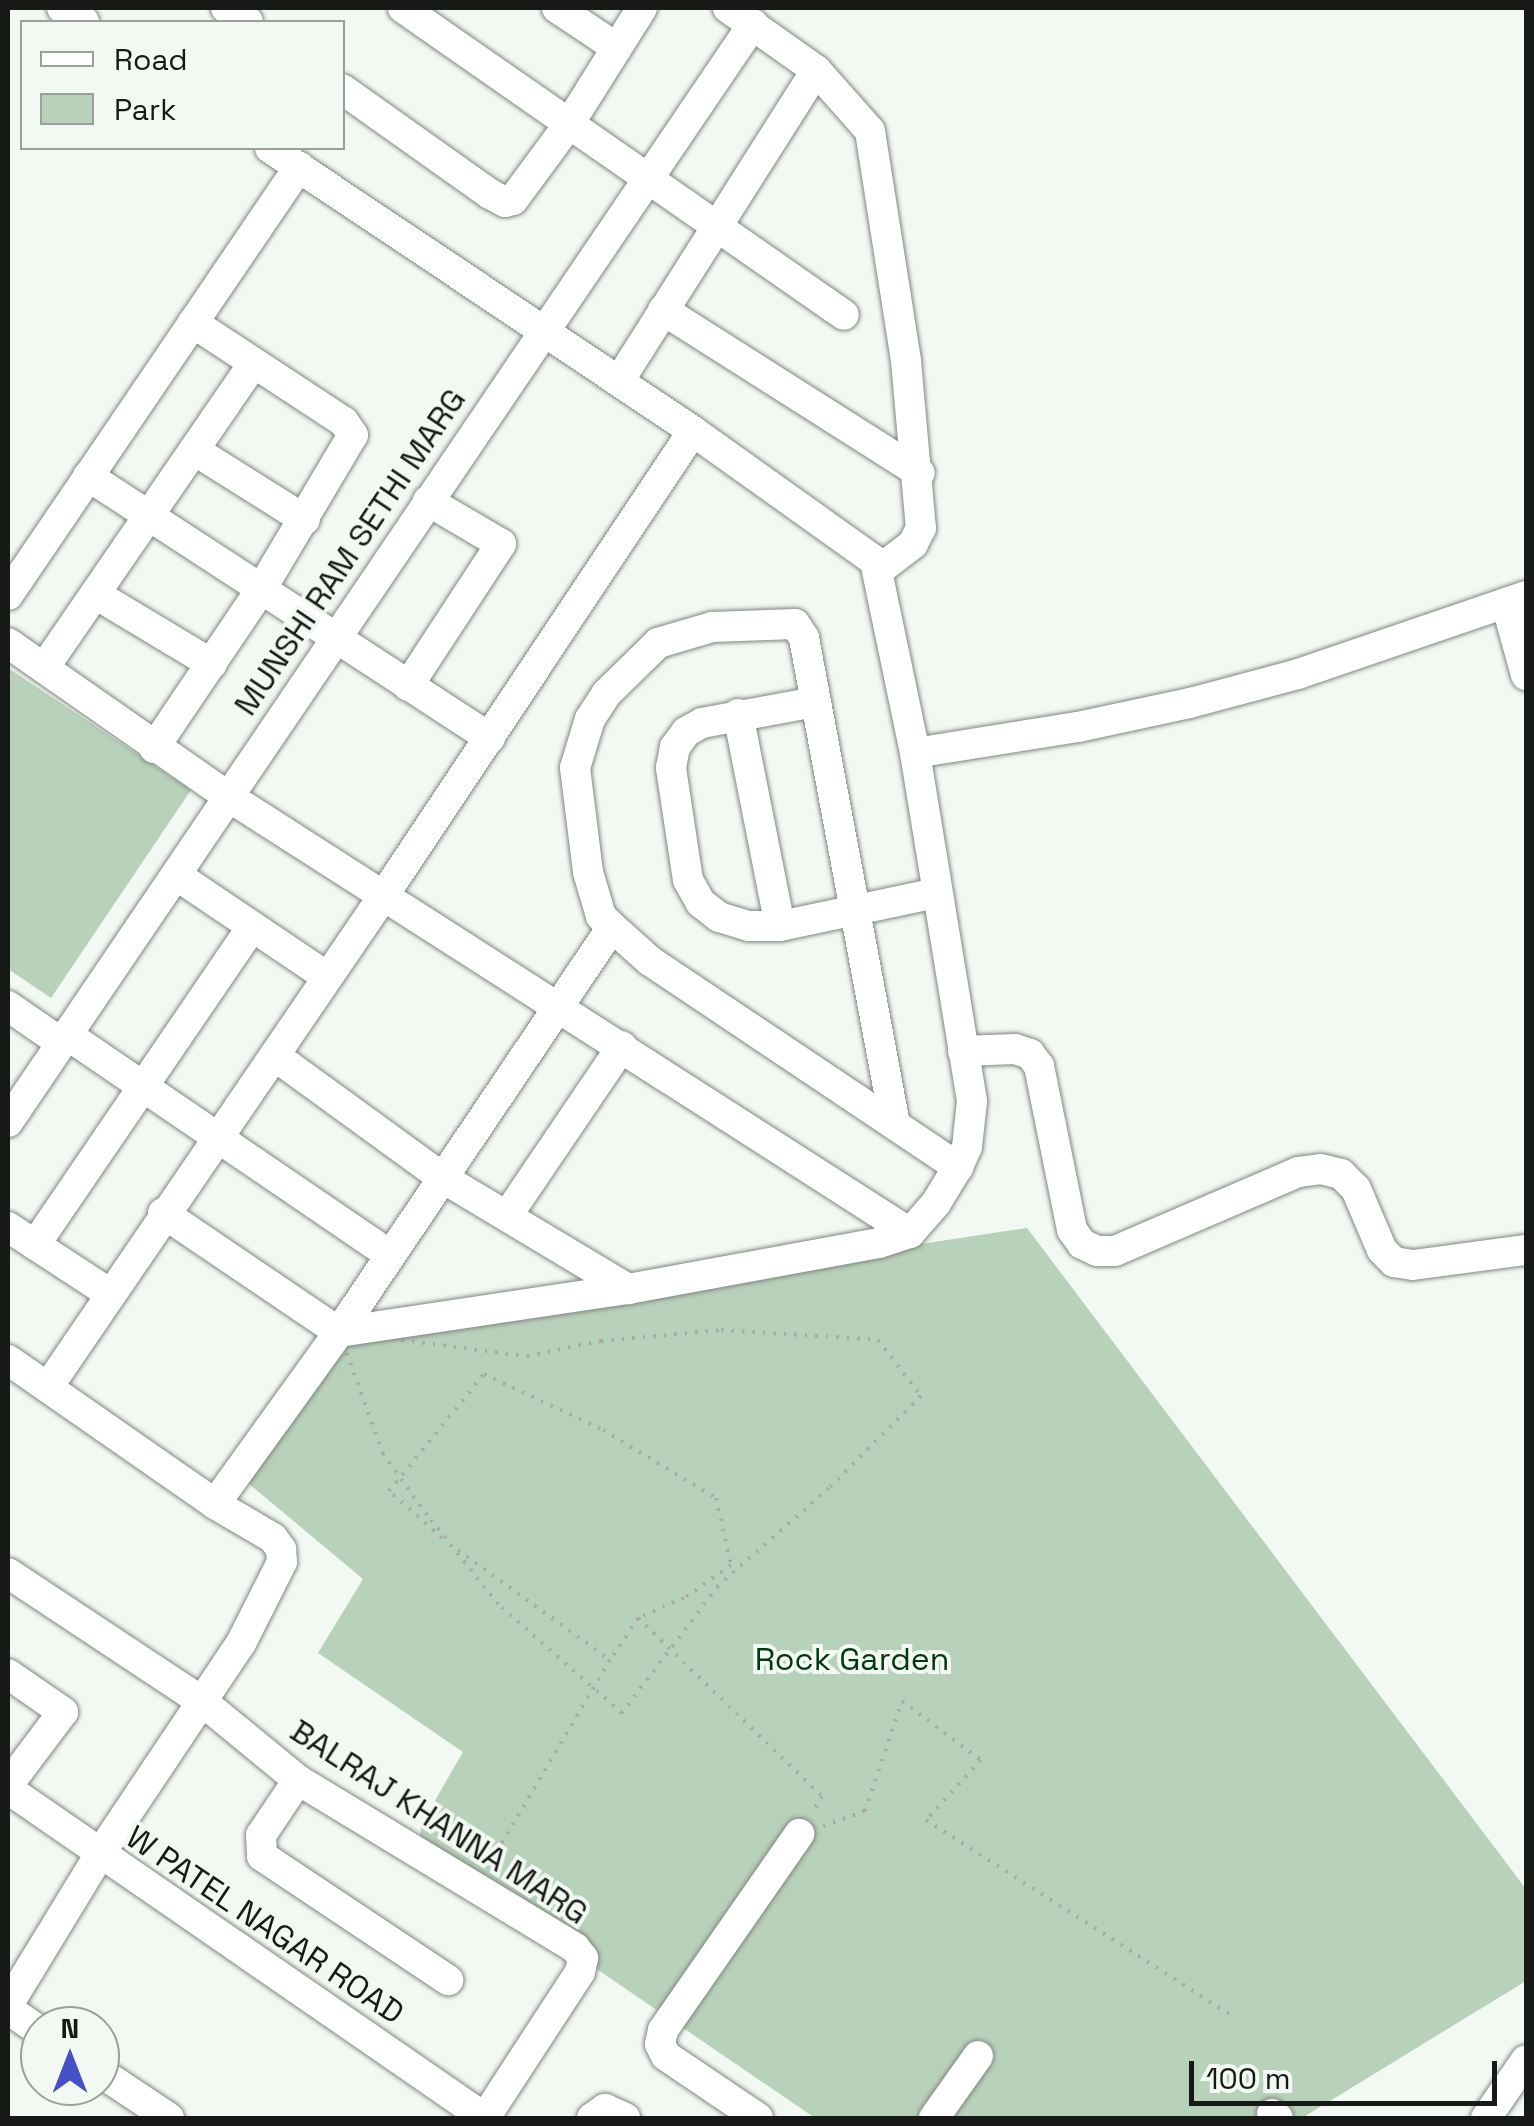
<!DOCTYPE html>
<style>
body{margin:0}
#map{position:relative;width:1534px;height:2126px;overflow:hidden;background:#f2f8f2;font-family:"Space Grotesk",sans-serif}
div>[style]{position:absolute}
.green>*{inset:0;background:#b7d1ba}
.path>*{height:4px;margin-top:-2px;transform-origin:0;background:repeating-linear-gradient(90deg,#a8aca8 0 2.5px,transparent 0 10.5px)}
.roads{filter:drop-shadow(0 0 2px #808681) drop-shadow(0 0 2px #808681)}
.minor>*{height:30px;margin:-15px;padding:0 15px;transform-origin:15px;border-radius:15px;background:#fff}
span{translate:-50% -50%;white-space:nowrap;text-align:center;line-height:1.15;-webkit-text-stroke:8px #f2f8f2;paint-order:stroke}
.street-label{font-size:32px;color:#171917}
.park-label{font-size:32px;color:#013810}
.frame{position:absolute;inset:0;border:10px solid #171917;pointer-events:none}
.legend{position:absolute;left:20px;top:20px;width:325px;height:130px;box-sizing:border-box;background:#f2f8f2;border:2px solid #9a9f9a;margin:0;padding:12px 18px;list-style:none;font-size:30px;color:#171917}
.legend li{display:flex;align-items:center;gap:20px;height:50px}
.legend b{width:50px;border:2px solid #9a9f9a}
.north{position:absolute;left:20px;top:2006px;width:100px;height:100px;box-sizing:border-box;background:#f2f8f2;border:2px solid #9a9f9a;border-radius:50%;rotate:0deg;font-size:28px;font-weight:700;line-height:40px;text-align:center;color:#171917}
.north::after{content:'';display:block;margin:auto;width:35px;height:45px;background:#4551c5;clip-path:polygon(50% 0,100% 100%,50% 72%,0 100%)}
.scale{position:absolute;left:1189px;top:2061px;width:308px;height:45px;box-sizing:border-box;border:5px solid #171917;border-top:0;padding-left:12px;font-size:30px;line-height:35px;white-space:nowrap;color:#171917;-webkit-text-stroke:8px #f2f8f2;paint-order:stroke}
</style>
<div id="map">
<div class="green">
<i style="clip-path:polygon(8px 668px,191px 790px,51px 998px,8px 969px)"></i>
<i style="clip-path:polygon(1027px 1228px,1526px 1889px,1526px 1981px,1302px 2118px,815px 2118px,418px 1847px,422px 1823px,463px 1752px,318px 1653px,363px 1579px,230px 1468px,339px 1332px)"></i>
</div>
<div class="path">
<i style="left:721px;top:1330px;width:157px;rotate:3.6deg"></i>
<i style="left:878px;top:1340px;width:71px;rotate:52.5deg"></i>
<i style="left:921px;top:1396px;width:130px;rotate:135deg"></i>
<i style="left:829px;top:1488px;width:148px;rotate:138.6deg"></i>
<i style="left:718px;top:1586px;width:159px;rotate:127.1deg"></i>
<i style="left:622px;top:1713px;width:165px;rotate:-138.7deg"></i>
<i style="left:498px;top:1604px;width:114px;rotate:-128.6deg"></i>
<i style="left:427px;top:1515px;width:75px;rotate:-125.8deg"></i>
<i style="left:383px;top:1454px;width:130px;rotate:-109.8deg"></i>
<i style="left:339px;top:1332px;width:190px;rotate:7.3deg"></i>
<i style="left:527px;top:1356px;width:76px;rotate:-11.5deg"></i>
<i style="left:601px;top:1341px;width:121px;rotate:-5.2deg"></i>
<i style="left:442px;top:1538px;width:71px;rotate:-138.4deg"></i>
<i style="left:389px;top:1491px;width:151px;rotate:-50.9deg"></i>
<i style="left:484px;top:1374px;width:132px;rotate:25.2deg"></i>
<i style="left:603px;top:1430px;width:132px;rotate:31deg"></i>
<i style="left:716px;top:1498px;width:69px;rotate:77.4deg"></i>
<i style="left:731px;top:1565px;width:57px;rotate:144.9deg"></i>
<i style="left:684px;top:1598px;width:50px;rotate:156.5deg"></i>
<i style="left:638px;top:1618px;width:50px;rotate:123.7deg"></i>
<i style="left:458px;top:1550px;width:188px;rotate:35.9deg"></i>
<i style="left:610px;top:1660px;width:238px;rotate:120.6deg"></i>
<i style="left:638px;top:1618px;width:256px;rotate:44.1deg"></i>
<i style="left:822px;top:1796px;width:20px;rotate:120deg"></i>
<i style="left:823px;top:1826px;width:45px;rotate:-19.7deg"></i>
<i style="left:865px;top:1811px;width:116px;rotate:-71.4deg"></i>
<i style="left:902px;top:1701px;width:99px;rotate:36.8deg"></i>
<i style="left:981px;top:1760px;width:81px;rotate:132.5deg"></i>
<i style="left:926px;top:1820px;width:360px;rotate:32.6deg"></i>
</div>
<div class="roads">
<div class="minor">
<i style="left:62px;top:8px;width:26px;rotate:32deg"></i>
<i style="left:226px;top:8px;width:26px;rotate:32deg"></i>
<i style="left:403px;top:8px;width:537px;rotate:34.84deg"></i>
<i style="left:557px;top:8px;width:72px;rotate:33.7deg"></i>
<i style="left:816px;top:70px;width:81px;rotate:48.5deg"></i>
<i style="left:870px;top:131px;width:233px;rotate:81.1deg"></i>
<i style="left:906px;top:361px;width:168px;rotate:84.9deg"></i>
<i style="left:921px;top:528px;width:18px;rotate:117deg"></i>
<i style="left:913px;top:544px;width:43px;rotate:142.6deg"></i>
<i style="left:342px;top:89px;width:181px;rotate:35.4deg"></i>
<i style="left:490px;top:194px;width:17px;rotate:28deg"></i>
<i style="left:505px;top:202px;width:8px;rotate:-14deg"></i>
<i style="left:513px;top:200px;width:94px;rotate:-53.6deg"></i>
<i style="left:569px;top:124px;width:137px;rotate:-57.8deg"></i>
<i style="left:663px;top:310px;width:304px;rotate:32.4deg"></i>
<i style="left:619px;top:381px;width:368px;rotate:-57.6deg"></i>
<i style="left:816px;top:70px;width:108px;rotate:-144.8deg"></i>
<i style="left:194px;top:450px;width:131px;rotate:32.2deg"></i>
<i style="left:88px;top:476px;width:480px;rotate:33.1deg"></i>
<i style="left:8px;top:595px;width:518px;rotate:-55.79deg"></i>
<i style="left:97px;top:595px;width:134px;rotate:31deg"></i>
<i style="left:1506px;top:603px;width:75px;rotate:74.5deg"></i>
<i style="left:8px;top:643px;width:266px;rotate:34.9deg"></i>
<i style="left:226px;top:795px;width:812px;rotate:32.63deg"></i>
<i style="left:910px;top:1233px;width:40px;rotate:-49deg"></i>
<i style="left:936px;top:1203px;width:42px;rotate:-58.6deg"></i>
<i style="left:958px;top:1167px;width:22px;rotate:-66deg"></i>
<i style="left:967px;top:1147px;width:46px;rotate:-83.8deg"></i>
<i style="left:972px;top:1101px;width:353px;rotate:-99.3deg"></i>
<i style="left:915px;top:753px;width:196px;rotate:-101.8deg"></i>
<i style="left:875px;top:561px;width:224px;rotate:-144.5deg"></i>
<i style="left:693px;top:431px;width:509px;rotate:-146.22deg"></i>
<i style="left:44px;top:668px;width:369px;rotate:-55.5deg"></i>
<i style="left:408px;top:686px;width:170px;rotate:-56.8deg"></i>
<i style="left:501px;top:544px;width:85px;rotate:-149.5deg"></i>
<i style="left:815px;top:702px;width:115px;rotate:169.5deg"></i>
<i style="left:702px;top:723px;width:18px;rotate:151deg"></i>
<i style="left:686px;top:732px;width:19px;rotate:126deg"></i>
<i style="left:675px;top:747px;width:21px;rotate:101deg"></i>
<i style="left:671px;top:768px;width:113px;rotate:81.4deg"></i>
<i style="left:688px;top:880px;width:26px;rotate:61deg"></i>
<i style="left:701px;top:903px;width:23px;rotate:38deg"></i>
<i style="left:719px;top:917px;width:30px;rotate:17deg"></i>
<i style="left:748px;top:926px;width:32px"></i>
<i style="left:780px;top:926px;width:160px;rotate:-11.9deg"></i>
<i style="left:738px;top:714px;width:216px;rotate:78.8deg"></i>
<i style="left:154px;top:748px;width:193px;rotate:-56deg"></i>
<i style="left:262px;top:588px;width:178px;rotate:-59.3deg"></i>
<i style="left:353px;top:435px;width:16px;rotate:-125deg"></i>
<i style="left:344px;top:422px;width:181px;rotate:-146.7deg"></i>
<i style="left:915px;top:753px;width:165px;rotate:-9.1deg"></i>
<i style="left:1078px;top:727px;width:115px;rotate:-12.1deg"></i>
<i style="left:1190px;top:703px;width:112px;rotate:-15deg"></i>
<i style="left:1298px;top:674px;width:241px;rotate:-18.9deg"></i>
<i style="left:176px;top:875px;width:182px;rotate:34deg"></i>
<i style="left:612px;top:927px;width:16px;rotate:-135deg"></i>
<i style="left:601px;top:916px;width:46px;rotate:-106.5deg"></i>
<i style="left:588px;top:872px;width:105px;rotate:-97.1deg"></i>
<i style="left:575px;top:768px;width:51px;rotate:-73deg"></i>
<i style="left:590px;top:719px;width:30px;rotate:-57deg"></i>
<i style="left:606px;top:694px;width:73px;rotate:-44.4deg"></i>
<i style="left:658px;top:643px;width:56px;rotate:-16.5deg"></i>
<i style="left:712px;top:627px;width:83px;rotate:-2.1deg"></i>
<i style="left:795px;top:624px;width:17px;rotate:57deg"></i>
<i style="left:804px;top:638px;width:495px;rotate:79.4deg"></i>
<i style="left:8px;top:1006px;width:63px;rotate:34.7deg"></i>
<i style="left:66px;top:1034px;width:392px;rotate:34.3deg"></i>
<i style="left:963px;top:1051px;width:52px;rotate:-2.2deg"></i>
<i style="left:1015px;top:1049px;width:16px;rotate:18deg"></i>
<i style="left:1030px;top:1054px;width:15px;rotate:53deg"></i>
<i style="left:1039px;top:1066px;width:167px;rotate:78.6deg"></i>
<i style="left:1072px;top:1230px;width:17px;rotate:54deg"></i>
<i style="left:1082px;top:1244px;width:17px;rotate:25deg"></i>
<i style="left:1097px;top:1251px;width:18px"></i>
<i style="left:1115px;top:1251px;width:199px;rotate:-23.3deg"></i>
<i style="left:1298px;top:1172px;width:23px;rotate:-7deg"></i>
<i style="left:1321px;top:1169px;width:21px;rotate:14deg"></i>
<i style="left:1341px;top:1174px;width:21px;rotate:45deg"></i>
<i style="left:1356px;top:1189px;width:66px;rotate:66.9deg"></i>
<i style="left:1382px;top:1250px;width:17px;rotate:45deg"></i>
<i style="left:1394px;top:1262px;width:19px;rotate:9deg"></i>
<i style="left:1413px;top:1265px;width:114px;rotate:-7.6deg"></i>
<i style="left:275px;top:1056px;width:208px;rotate:36deg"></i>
<i style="left:443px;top:1178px;width:216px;rotate:31deg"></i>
<i style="left:8px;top:1122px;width:1327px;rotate:-55.84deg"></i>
<i style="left:163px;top:1213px;width:212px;rotate:34.1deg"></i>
<i style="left:339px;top:1332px;width:488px;rotate:-56deg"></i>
<i style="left:612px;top:927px;width:51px;rotate:41.8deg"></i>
<i style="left:650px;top:961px;width:371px;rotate:33.8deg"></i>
<i style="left:507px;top:1216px;width:205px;rotate:-55.9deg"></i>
<i style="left:8px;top:1227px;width:121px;rotate:33.2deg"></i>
<i style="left:35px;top:1245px;width:385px;rotate:-55.7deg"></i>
<i style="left:8px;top:1360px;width:252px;rotate:34.8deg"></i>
<i style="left:215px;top:1504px;width:67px;rotate:30.4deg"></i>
<i style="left:273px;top:1538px;width:14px;rotate:54deg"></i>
<i style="left:281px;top:1549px;width:13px;rotate:86deg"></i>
<i style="left:282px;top:1562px;width:91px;rotate:116.8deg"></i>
<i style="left:241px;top:1643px;width:254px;rotate:123.8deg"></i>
<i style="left:100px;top:1854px;width:177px;rotate:121.4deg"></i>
<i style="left:48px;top:1387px;width:596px;rotate:-55.67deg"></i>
<i style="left:384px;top:895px;width:557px;rotate:-56.34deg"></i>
<i style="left:215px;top:1504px;width:212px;rotate:-54.2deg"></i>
<i style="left:339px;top:1332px;width:292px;rotate:-8.5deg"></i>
<i style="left:628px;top:1289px;width:255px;rotate:-10.4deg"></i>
<i style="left:879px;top:1243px;width:33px;rotate:-18deg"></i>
<i style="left:8px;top:1573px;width:234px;rotate:33.5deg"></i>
<i style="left:203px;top:1702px;width:123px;rotate:39.4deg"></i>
<i style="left:298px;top:1780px;width:324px;rotate:31.2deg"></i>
<i style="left:575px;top:1948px;width:13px;rotate:51deg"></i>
<i style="left:583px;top:1958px;width:14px;rotate:102deg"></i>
<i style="left:580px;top:1972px;width:174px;rotate:123.1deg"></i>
<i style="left:8px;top:1674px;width:67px;rotate:34.6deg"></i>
<i style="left:63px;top:1712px;width:91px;rotate:127deg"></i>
<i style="left:298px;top:1780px;width:66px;rotate:123.9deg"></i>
<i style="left:261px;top:1835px;width:21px;rotate:87deg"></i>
<i style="left:262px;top:1856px;width:224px;rotate:33.7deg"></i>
<i style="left:8px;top:1789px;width:579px;rotate:34.6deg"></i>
<i style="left:8px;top:2009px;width:39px;rotate:35deg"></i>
<i style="left:100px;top:2072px;width:83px;rotate:33.7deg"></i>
<i style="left:1272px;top:2114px;width:7px;rotate:34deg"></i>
<i style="left:592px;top:2118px;width:16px;rotate:-35deg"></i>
<i style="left:605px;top:2109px;width:22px;rotate:24deg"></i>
<i style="left:758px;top:2118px;width:111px;rotate:-146deg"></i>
<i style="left:666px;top:2056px;width:13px;rotate:-117deg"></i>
<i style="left:660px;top:2044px;width:14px;rotate:-78deg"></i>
<i style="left:663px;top:2030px;width:239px;rotate:-55.2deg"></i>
<i style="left:934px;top:2118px;width:76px;rotate:-54.6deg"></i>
<i style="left:1486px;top:2118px;width:70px;rotate:-55.4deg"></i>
</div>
</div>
<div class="street-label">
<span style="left:350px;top:552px;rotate:-56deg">MUNSHI RAM SETHI MARG</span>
<span style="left:439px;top:1822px;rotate:33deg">BALRAJ KHANNA MARG</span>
<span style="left:265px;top:1925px;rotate:34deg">W PATEL NAGAR ROAD</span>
</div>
<div class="park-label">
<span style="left:852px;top:1659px">Rock Garden</span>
</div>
<div class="frame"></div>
<ul class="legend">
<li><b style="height:12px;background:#fff"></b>Road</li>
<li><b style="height:28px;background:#b7d1ba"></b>Park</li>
</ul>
<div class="north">N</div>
<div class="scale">100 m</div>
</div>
